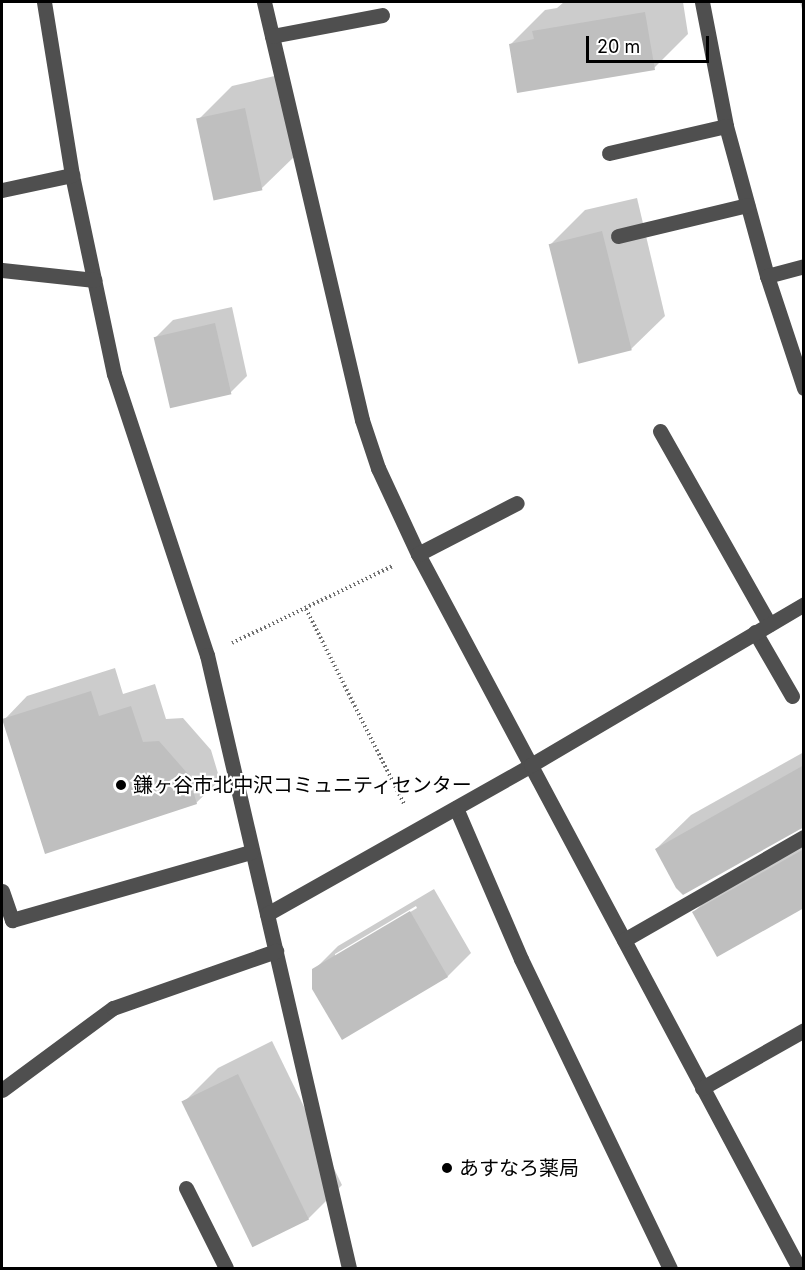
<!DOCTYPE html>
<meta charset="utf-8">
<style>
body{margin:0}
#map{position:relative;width:805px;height:1270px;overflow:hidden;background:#fff;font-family:Inter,"Noto Sans JP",sans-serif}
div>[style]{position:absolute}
.shadow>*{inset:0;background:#0003}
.building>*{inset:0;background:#bfbfbf;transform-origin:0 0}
.path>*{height:4px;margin-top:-2px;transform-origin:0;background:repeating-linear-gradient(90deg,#717171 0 1.5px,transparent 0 4.5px)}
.minor>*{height:15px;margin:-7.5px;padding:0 7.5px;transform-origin:7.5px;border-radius:7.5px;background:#4f4f4f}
.dots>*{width:16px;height:16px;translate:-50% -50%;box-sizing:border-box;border:3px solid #fff;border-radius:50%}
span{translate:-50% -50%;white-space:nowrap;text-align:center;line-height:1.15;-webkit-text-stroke:4.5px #fff;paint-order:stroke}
.poi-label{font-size:20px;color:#000}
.left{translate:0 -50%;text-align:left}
.frame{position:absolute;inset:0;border:3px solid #000;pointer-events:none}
.scale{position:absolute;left:586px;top:36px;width:123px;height:27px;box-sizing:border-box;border:3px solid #000;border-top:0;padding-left:8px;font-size:18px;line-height:21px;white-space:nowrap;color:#000;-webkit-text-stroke:4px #fff;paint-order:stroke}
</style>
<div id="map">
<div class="shadow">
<i style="clip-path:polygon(564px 2px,683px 2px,688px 34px,654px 68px,511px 44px,545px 10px,557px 8px)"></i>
<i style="clip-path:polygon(800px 2px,804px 2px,804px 16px)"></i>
<i style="clip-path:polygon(279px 75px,297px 154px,262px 188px,198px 120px,232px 86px)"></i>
<i style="clip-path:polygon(637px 198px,665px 316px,630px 350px,551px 244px,585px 210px)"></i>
<i style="clip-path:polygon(232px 307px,247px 376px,230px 393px,156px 337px,173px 320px)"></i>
<i style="clip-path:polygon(115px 668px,123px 694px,155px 684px,166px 719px,183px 718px,211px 750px,220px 780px,196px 803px,4px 720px,27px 696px)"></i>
<i style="clip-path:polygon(804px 752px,804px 828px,656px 849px,691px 815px)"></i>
<i style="clip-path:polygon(804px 835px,804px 907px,694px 912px,728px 878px)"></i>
<i style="clip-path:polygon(evenodd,434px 889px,471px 953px,448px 976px,343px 1038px,314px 970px,338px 946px,434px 889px,416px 906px,417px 908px,335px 957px,335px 954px,416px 906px)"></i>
<i style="clip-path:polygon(272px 1041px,342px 1185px,308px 1219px,184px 1102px,218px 1068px)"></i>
</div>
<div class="building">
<i style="clip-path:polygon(645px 12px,655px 70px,517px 93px,509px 44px,534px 39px,532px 31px)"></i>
<i style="left:245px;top:108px;width:84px;height:50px;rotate:78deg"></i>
<i style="left:602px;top:231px;width:123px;height:55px;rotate:76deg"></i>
<i style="left:215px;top:323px;width:73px;height:63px;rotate:77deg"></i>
<i style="clip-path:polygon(91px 691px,99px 716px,131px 706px,143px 742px,159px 741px,188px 774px,197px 804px,45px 854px,2px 719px)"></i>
<i style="clip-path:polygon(804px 765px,804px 827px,683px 895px,676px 888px,655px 849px)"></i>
<i style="clip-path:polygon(804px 849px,804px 908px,717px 957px,692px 912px)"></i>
<i style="clip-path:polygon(410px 911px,448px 977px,342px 1040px,312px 989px,312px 969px)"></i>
<i style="left:238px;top:1074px;width:162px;height:63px;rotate:64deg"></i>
</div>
<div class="path">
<i style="left:306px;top:609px;width:218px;rotate:63.3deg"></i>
<i style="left:232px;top:643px;width:178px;rotate:-25.6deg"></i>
</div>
<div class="minor">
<i style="left:44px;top:2px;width:175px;rotate:80.8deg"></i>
<i style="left:72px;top:175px;width:203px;rotate:78.1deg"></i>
<i style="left:114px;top:374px;width:296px;rotate:71.7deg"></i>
<i style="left:207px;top:655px;width:629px;rotate:76.96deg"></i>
<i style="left:264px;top:2px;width:429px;rotate:76.8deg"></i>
<i style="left:362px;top:420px;width:51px;rotate:71.6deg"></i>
<i style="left:378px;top:468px;width:95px;rotate:65.1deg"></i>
<i style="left:418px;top:554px;width:809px;rotate:61.92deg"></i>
<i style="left:702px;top:2px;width:126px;rotate:79deg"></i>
<i style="left:726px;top:126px;width:156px;rotate:74.7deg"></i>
<i style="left:767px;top:276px;width:118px;rotate:71.7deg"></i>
<i style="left:272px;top:36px;width:112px;rotate:-10.8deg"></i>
<i style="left:609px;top:153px;width:120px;rotate:-13deg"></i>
<i style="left:2px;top:190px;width:72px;rotate:-12.1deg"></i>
<i style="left:618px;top:236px;width:133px;rotate:-13.5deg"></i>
<i style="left:2px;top:270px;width:93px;rotate:6.2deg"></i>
<i style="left:767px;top:276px;width:38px;rotate:-15deg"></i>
<i style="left:660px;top:431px;width:222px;rotate:60.5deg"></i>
<i style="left:418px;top:554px;width:111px;rotate:-27.3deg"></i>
<i style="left:755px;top:632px;width:74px;rotate:60deg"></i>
<i style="left:456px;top:808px;width:164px;rotate:66.7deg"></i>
<i style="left:521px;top:959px;width:343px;rotate:64.3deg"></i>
<i style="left:2px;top:891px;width:31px;rotate:71deg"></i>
<i style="left:12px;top:920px;width:248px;rotate:-15.9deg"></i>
<i style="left:267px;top:914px;width:303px;rotate:-29.4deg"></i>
<i style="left:531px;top:765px;width:317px;rotate:-30.5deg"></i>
<i style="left:624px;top:940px;width:207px;rotate:-29.8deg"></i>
<i style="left:702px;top:1088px;width:117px;rotate:-29.6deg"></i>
<i style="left:2px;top:1090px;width:138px;rotate:-36.5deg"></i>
<i style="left:113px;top:1008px;width:173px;rotate:-19.3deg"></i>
<i style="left:186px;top:1188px;width:89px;rotate:63.4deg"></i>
</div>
<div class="dots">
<i style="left:121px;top:785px;background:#000"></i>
<i style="left:447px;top:1168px;background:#000"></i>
</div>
<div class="poi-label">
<span class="left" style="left:133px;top:785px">鎌ヶ谷市北中沢コミュニティセンター</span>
<span class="left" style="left:459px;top:1168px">あすなろ薬局</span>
</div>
<div class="frame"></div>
<div class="scale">20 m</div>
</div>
